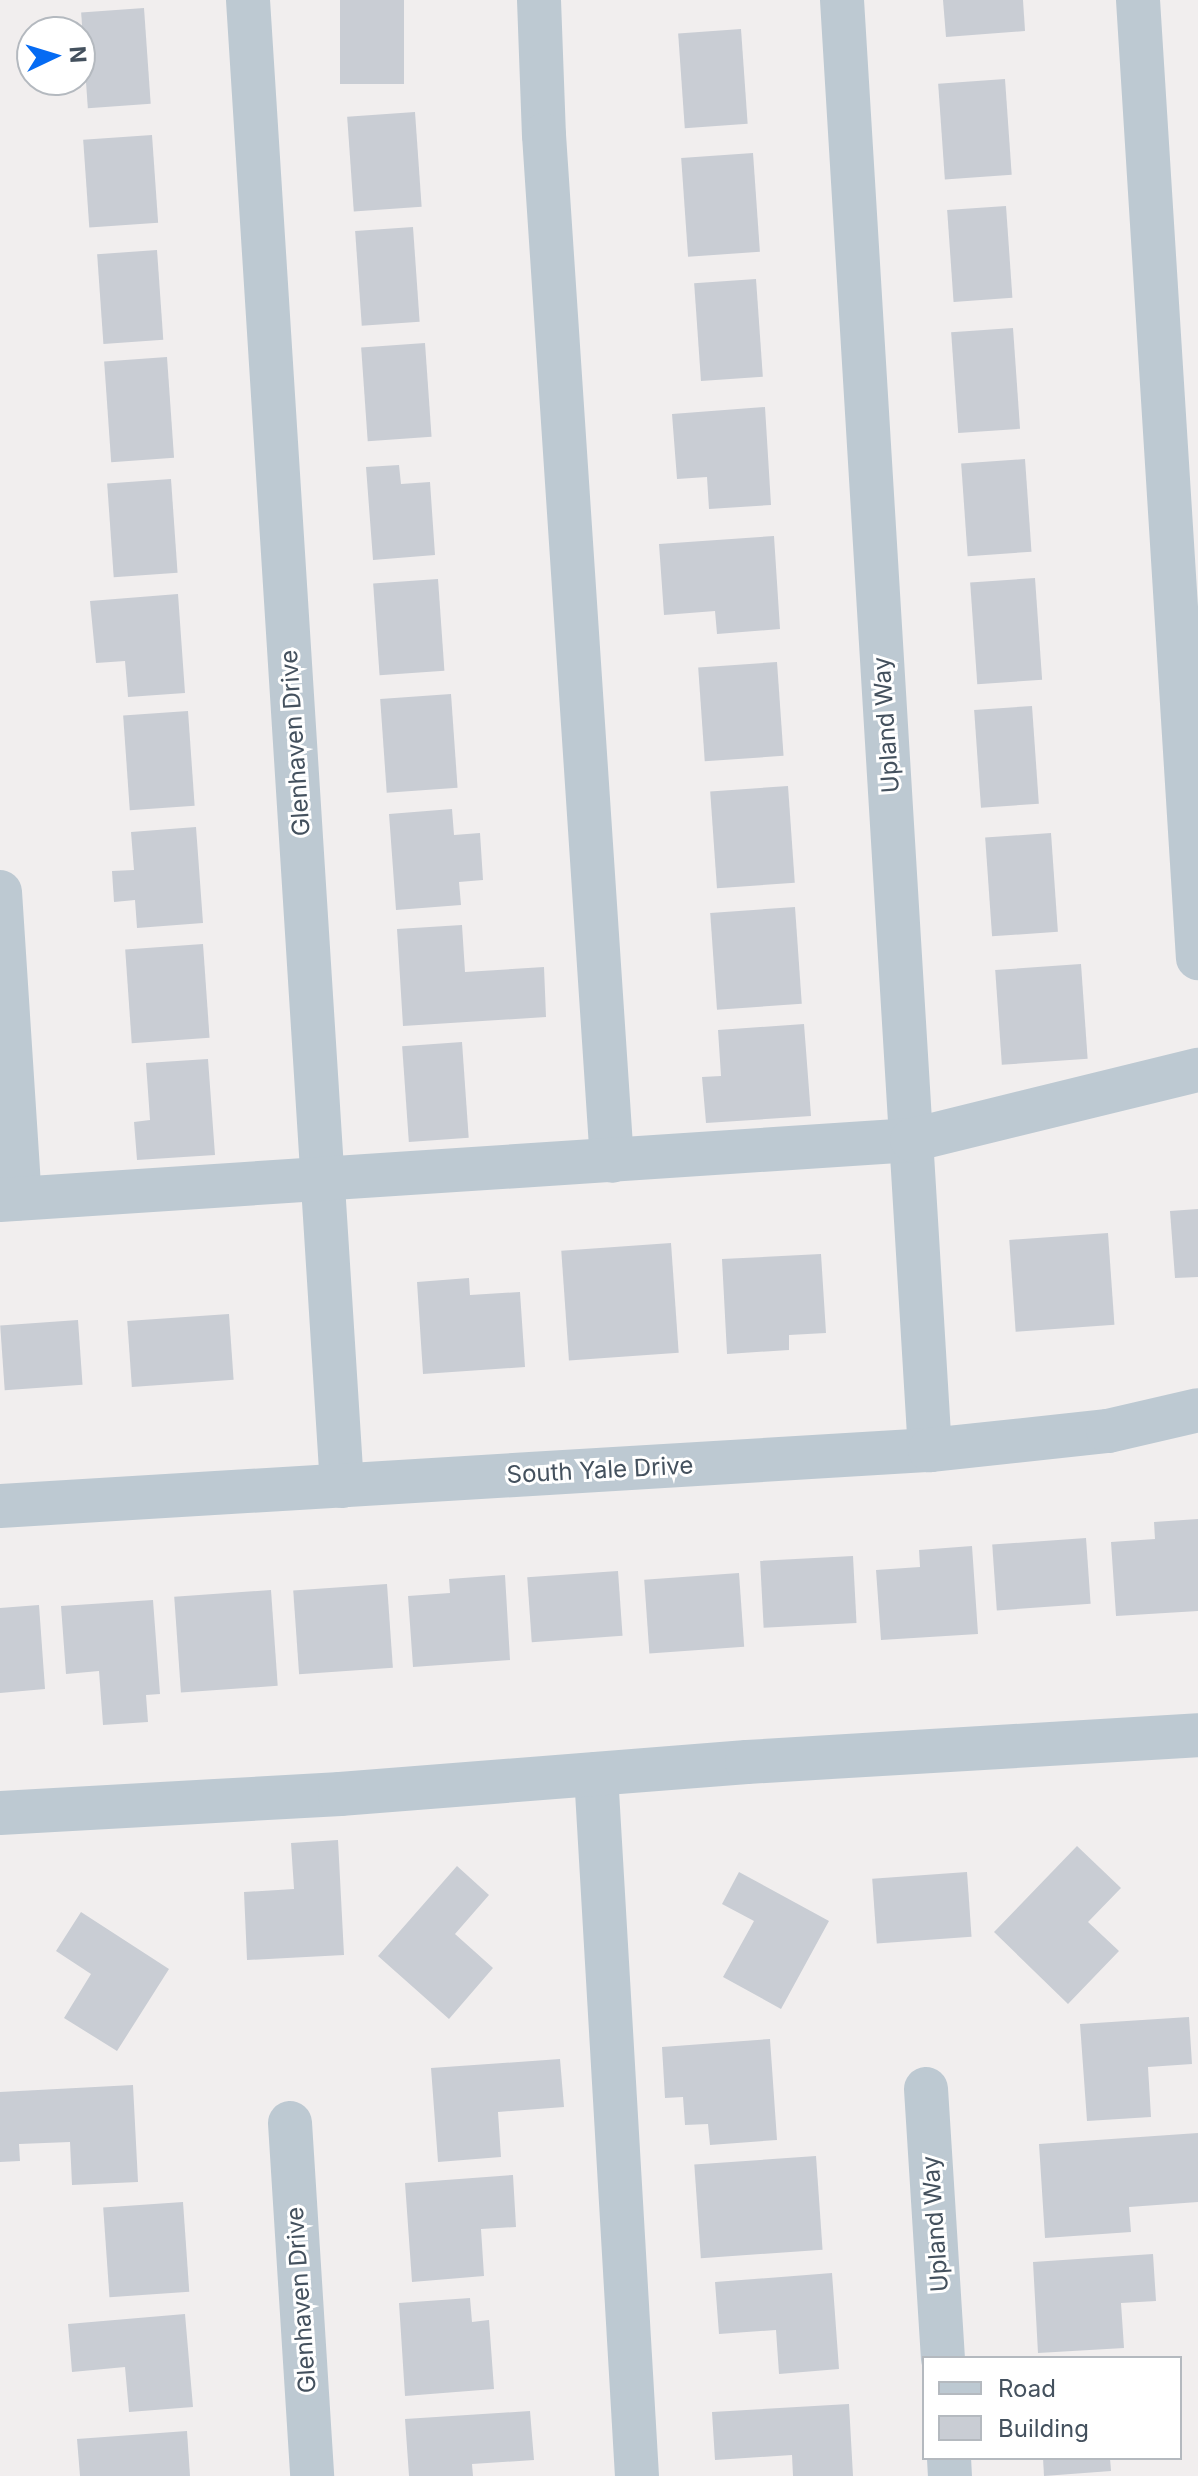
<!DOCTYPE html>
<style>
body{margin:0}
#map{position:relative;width:1198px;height:2476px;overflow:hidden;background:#f1eeee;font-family:Inter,sans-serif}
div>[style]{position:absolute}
.building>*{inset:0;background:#c9cdd4;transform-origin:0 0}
.minor>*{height:44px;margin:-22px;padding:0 22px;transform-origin:22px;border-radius:22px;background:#bdc9d2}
span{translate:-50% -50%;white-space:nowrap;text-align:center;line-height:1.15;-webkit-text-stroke:6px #fff;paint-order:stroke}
.street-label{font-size:24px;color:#44515e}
.legend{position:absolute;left:922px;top:2356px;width:260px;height:104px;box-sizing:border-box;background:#fff;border:2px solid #b4b9bf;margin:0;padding:10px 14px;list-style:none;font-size:24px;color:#44515e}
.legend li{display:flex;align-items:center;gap:16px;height:40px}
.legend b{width:40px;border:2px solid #b4b9bf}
.north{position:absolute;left:16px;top:16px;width:80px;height:80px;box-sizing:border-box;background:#fff;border:2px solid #b4b9bf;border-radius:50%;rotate:86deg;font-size:22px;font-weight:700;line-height:32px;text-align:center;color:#44515e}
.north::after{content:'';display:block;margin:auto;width:28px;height:36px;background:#056bf3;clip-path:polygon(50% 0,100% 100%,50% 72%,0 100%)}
</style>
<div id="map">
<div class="building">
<i style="left:340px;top:0;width:64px;height:84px"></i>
<i style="clip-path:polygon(943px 0,1023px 0,1025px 31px,946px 37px)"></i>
<i style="left:144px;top:8px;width:96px;height:63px;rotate:86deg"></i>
<i style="left:741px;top:29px;width:95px;height:63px;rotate:86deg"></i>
<i style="left:1005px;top:79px;width:96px;height:67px;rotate:86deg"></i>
<i style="left:415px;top:112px;width:95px;height:68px;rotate:86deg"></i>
<i style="left:152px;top:135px;width:88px;height:69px;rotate:86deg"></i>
<i style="left:753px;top:153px;width:99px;height:72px;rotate:86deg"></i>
<i style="left:1006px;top:206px;width:92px;height:59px;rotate:86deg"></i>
<i style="left:413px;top:227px;width:95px;height:58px;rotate:86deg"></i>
<i style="left:157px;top:250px;width:90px;height:60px;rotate:86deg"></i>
<i style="left:756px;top:279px;width:98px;height:62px;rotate:86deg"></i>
<i style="left:1013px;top:328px;width:101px;height:62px;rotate:86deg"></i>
<i style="left:425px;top:343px;width:94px;height:64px;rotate:86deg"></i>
<i style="left:167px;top:357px;width:101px;height:63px;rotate:86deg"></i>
<i style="clip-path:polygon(765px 407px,771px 505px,709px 509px,707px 477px,677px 479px,672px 414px)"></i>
<i style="left:1025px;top:459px;width:93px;height:64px;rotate:86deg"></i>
<i style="clip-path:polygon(399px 465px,401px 484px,430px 482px,435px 555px,373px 560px,366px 467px)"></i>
<i style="left:171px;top:479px;width:94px;height:64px;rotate:86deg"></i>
<i style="clip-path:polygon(774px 536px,780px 629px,717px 634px,715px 611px,664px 615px,659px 544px)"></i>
<i style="left:1035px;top:578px;width:102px;height:65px;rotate:86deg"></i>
<i style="left:438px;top:579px;width:92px;height:65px;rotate:86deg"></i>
<i style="clip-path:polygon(178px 594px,185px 693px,128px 697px,125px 661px,96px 663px,90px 601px)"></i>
<i style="left:777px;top:662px;width:94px;height:79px;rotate:86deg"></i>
<i style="left:451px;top:694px;width:94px;height:71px;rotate:86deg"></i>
<i style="left:1032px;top:706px;width:98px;height:58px;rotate:86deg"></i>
<i style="left:188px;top:711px;width:95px;height:65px;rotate:86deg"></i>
<i style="left:788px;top:786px;width:97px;height:78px;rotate:86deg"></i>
<i style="clip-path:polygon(452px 809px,454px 835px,480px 833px,483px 880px,459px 882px,461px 905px,396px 910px,389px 814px)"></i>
<i style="clip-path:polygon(196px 827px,203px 923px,137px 928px,135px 900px,114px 902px,112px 871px,134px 870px,131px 832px)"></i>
<i style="left:1051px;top:833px;width:99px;height:66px;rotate:86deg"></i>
<i style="left:795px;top:907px;width:97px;height:85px;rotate:86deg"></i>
<i style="clip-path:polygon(462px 925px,465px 972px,544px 967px,546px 1017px,403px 1026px,397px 929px)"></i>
<i style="left:203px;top:944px;width:94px;height:78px;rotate:86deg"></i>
<i style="left:1081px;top:964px;width:95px;height:86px;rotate:86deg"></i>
<i style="clip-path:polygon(804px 1024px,811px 1116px,706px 1123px,702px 1077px,721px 1076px,718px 1030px)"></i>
<i style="left:462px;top:1042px;width:96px;height:60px;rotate:86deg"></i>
<i style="clip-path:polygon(208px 1059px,215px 1155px,137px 1160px,134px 1122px,150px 1120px,146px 1063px)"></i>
<i style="clip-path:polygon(1198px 1209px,1198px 1277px,1175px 1278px,1170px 1211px)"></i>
<i style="left:1108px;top:1233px;width:92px;height:99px;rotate:86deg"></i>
<i style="left:671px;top:1243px;width:110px;height:110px;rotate:86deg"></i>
<i style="clip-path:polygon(821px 1254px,826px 1333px,789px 1335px,789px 1350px,727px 1354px,722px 1259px)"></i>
<i style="clip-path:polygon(469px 1278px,470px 1295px,520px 1292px,525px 1367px,423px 1374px,417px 1282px)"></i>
<i style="left:229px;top:1314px;width:66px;height:102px;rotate:86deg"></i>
<i style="left:78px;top:1320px;width:65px;height:78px;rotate:86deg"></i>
<i style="clip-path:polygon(1198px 1519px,1198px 1611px,1116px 1616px,1111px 1542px,1155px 1539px,1154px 1522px)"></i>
<i style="left:1086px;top:1538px;width:66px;height:94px;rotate:86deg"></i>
<i style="clip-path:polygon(972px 1546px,978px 1634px,881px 1640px,876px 1570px,920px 1567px,919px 1550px)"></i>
<i style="left:853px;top:1556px;width:67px;height:93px;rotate:87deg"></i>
<i style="left:618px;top:1571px;width:65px;height:91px;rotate:86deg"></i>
<i style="left:739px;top:1573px;width:74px;height:95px;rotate:86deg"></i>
<i style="clip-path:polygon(505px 1575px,510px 1660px,413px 1667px,408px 1596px,450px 1593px,449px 1579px)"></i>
<i style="left:387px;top:1584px;width:84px;height:94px;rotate:86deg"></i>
<i style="left:271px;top:1590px;width:96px;height:97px;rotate:86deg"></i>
<i style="clip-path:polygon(153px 1600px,160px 1694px,146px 1695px,148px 1722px,103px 1725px,99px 1671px,66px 1674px,61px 1606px)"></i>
<i style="clip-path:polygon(39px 1605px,45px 1689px,0 1693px,0 1608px)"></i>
<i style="clip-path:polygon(338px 1840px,344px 1955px,247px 1960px,244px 1892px,294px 1889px,291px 1843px)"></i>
<i style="clip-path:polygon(1077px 1846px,1121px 1888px,1088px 1922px,1119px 1951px,1068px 2004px,994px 1932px)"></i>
<i style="clip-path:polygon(457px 1866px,489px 1895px,455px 1934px,493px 1968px,449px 2019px,378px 1956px)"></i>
<i style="clip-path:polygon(739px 1872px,829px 1921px,781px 2009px,723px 1977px,754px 1921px,722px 1904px)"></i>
<i style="left:967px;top:1872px;width:65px;height:95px;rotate:86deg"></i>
<i style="clip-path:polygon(81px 1912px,169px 1969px,117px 2051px,64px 2018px,91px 1974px,56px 1951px)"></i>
<i style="clip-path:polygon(1189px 2017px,1192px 2064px,1148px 2067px,1151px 2117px,1087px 2121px,1080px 2024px)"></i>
<i style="clip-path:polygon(770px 2039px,777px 2140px,710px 2145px,708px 2124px,685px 2125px,683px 2097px,665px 2098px,662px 2047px)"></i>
<i style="clip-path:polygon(560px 2059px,564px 2107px,498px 2112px,501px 2157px,438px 2162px,431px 2068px)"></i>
<i style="clip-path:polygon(133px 2085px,138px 2182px,72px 2185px,70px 2142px,19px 2144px,20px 2161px,0 2162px,0 2092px)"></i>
<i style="clip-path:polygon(1198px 2133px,1198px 2202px,1129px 2207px,1131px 2232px,1045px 2238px,1039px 2144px)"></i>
<i style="left:816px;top:2156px;width:94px;height:122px;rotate:86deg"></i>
<i style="clip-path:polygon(513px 2175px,516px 2227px,481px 2229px,484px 2276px,412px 2282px,405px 2183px)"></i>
<i style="left:183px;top:2202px;width:90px;height:80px;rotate:86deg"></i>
<i style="clip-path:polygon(1153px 2254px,1156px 2301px,1121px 2303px,1124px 2348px,1038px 2353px,1033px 2262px)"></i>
<i style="clip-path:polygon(832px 2273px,839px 2369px,779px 2374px,776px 2330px,719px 2334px,715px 2282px)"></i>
<i style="clip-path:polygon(470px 2298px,472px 2322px,489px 2320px,494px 2389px,405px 2396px,399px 2303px)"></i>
<i style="clip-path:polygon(185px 2314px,193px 2407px,129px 2412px,125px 2367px,72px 2372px,68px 2324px)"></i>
<i style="clip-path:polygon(849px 2404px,853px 2476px,793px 2476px,792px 2455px,715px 2460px,712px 2412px)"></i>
<i style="clip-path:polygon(530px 2411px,534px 2460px,472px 2464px,473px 2476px,409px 2476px,405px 2419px)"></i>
<i style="clip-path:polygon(187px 2431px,190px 2476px,80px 2476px,77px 2439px)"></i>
<i style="clip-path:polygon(1043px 2458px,1110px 2458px,1111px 2471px,1044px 2476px)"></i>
</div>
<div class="minor">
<i style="left:248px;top:0;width:1489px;rotate:86.38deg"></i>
<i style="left:539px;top:0;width:135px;rotate:87.9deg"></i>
<i style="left:544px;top:135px;width:1028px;rotate:86.21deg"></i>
<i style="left:842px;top:0;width:1453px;rotate:86.53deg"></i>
<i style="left:1138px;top:0;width:960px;rotate:86.42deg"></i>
<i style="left:0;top:892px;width:307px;rotate:86.3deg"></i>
<i style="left:0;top:1200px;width:914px;rotate:-3.76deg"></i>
<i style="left:912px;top:1140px;width:294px;rotate:-13.8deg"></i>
<i style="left:0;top:1506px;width:932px;rotate:-3.45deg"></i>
<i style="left:930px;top:1450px;width:179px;rotate:-6.1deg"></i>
<i style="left:1108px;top:1431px;width:92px;rotate:-13.1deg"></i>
<i style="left:596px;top:1774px;width:703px;rotate:86.66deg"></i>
<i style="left:0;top:1813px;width:341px;rotate:-3.2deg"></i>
<i style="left:340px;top:1794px;width:408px;rotate:-4.5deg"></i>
<i style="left:747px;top:1762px;width:452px;rotate:-3.4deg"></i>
<i style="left:926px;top:2089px;width:270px;rotate:86.4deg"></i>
<i style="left:290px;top:2123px;width:354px;rotate:86.4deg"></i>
<i style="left:949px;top:2458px;width:18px;rotate:87deg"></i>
</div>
<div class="street-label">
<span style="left:886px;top:725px;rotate:-94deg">Upland Way</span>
<span style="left:295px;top:743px;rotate:-94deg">Glenhaven Drive</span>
<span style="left:600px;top:1470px;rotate:-3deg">South Yale Drive</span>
<span style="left:935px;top:2224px;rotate:-94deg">Upland Way</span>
<span style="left:301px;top:2300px;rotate:-94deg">Glenhaven Drive</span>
</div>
<ul class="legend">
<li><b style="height:10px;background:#bdc9d2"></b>Road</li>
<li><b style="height:22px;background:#c9cdd4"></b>Building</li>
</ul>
<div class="north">N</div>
</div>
